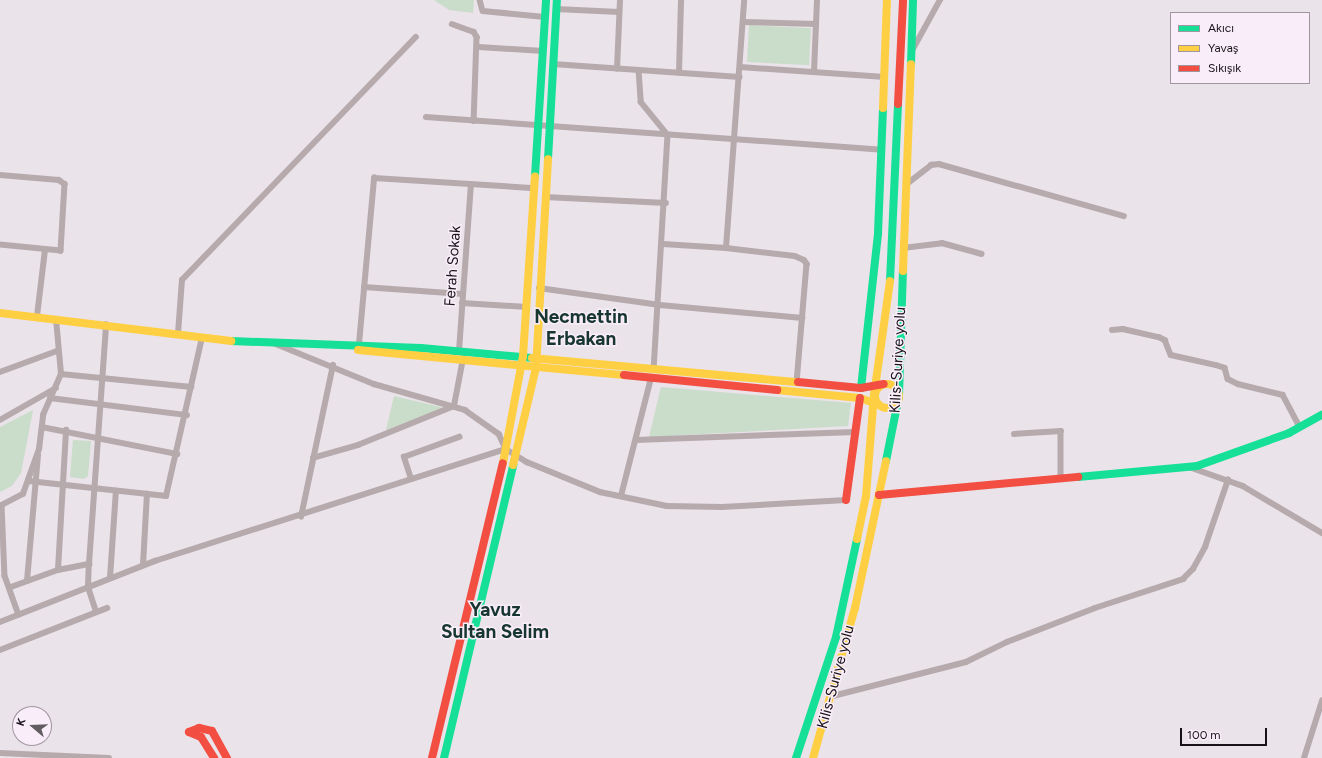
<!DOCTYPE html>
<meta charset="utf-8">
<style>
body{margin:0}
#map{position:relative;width:1322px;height:758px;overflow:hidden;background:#eae3e9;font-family:Figtree,sans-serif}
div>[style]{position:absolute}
.green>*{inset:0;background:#cadcca;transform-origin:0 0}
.street>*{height:5.5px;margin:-2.75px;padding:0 2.75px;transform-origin:2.75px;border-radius:2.75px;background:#b6aaac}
.fast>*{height:8px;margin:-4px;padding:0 4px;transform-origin:4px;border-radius:4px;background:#16e098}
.slow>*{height:8px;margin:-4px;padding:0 4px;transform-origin:4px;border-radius:4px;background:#ffcf43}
.slow>.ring{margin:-4px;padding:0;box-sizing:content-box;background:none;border:8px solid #ffcf43;border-radius:50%}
.jam>*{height:8px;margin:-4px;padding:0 4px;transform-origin:4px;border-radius:4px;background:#f24e42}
span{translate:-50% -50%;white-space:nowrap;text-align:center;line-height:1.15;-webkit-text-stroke:3px #faedfa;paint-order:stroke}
.street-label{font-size:15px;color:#171317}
.district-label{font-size:19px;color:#16362f;font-weight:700}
.legend{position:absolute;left:1170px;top:12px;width:140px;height:72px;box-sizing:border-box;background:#faedfa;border:1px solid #9f969f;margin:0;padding:5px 7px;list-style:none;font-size:12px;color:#171317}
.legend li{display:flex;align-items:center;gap:8px;height:20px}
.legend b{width:20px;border:1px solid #9f969f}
.north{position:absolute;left:12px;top:706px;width:40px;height:40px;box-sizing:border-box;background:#faedfa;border:1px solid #9f969f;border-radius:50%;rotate:289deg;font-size:11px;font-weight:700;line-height:16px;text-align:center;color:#171317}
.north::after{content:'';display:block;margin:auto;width:14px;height:18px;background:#615c60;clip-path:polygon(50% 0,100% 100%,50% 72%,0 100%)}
.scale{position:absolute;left:1180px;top:728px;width:87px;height:18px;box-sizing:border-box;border:2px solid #171317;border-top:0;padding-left:5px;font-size:12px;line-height:14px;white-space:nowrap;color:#171317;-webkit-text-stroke:3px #faedfa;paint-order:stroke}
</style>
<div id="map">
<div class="green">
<i style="clip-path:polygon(434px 0,474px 0,473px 13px,449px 10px)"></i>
<i style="left:749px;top:25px;width:62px;height:37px;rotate:3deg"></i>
<i style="clip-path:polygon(661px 387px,851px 403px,848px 426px,649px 437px)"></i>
<i style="clip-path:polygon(394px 396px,441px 407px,441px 409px,386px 430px)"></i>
<i style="clip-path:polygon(33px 410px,21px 473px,12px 486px,0 492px,0 427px)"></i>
<i style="clip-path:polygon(73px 440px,91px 441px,88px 476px,84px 479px,70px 477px)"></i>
</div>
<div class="street">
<i style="left:480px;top:0;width:11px;rotate:75deg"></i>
<i style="left:483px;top:11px;width:62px;rotate:5.5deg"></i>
<i style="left:556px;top:9px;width:63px;rotate:2.7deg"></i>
<i style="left:743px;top:22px;width:73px;rotate:1.6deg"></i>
<i style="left:452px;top:24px;width:23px;rotate:20deg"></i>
<i style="left:474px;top:32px;width:6px;rotate:59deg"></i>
<i style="left:477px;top:37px;width:84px;rotate:92deg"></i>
<i style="left:479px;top:47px;width:64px;rotate:3.6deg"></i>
<i style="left:913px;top:49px;width:56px;rotate:-61.1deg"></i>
<i style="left:553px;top:64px;width:187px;rotate:4deg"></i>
<i style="left:740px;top:67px;width:145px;rotate:3.9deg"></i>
<i style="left:617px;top:69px;width:69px;rotate:-87.5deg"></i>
<i style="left:639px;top:70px;width:32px;rotate:86deg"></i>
<i style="left:641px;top:102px;width:43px;rotate:50.7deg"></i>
<i style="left:668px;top:135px;width:234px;rotate:93.4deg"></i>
<i style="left:814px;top:72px;width:72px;rotate:-87.6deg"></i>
<i style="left:679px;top:73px;width:73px;rotate:-88.4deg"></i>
<i style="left:426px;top:117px;width:457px;rotate:4.1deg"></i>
<i style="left:0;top:175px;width:59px;rotate:4.8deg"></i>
<i style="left:59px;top:180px;width:7px;rotate:34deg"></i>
<i style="left:65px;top:184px;width:67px;rotate:93.4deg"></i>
<i style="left:61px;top:251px;width:61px;rotate:-174.4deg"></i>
<i style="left:907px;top:184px;width:31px;rotate:-38deg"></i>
<i style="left:931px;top:165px;width:8px;rotate:-7deg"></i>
<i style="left:939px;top:164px;width:192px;rotate:15.7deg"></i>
<i style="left:545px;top:197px;width:121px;rotate:2.8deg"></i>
<i style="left:663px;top:244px;width:63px;rotate:3.6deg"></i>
<i style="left:726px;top:248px;width:69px;rotate:6.6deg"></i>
<i style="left:795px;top:256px;width:10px;rotate:24deg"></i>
<i style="left:804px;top:260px;width:5px;rotate:53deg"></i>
<i style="left:807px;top:264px;width:118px;rotate:94.8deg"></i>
<i style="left:726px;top:248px;width:249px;rotate:-85.8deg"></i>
<i style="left:903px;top:248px;width:39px;rotate:-7deg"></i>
<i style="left:942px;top:243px;width:41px;rotate:15.4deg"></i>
<i style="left:364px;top:287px;width:99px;rotate:4deg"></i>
<i style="left:539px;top:288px;width:122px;rotate:8deg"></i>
<i style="left:660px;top:305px;width:143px;rotate:5.2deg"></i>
<i style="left:462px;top:303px;width:65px;rotate:3.5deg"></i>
<i style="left:37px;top:316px;width:66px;rotate:-83.1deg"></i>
<i style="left:1112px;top:330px;width:11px;rotate:-5deg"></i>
<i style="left:1123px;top:329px;width:37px;rotate:13deg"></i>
<i style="left:1159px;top:337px;width:7px;rotate:27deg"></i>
<i style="left:1165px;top:340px;width:16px;rotate:68deg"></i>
<i style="left:1171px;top:355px;width:46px;rotate:12.5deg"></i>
<i style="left:1216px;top:365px;width:9px;rotate:18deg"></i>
<i style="left:1225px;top:368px;width:11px;rotate:75deg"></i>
<i style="left:1228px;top:379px;width:11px;rotate:27deg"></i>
<i style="left:1238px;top:384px;width:46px;rotate:13.7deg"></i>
<i style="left:1283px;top:395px;width:36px;rotate:62deg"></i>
<i style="left:178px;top:334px;width:54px;rotate:-85.8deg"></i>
<i style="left:182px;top:280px;width:337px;rotate:-46.1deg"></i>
<i style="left:276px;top:344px;width:106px;rotate:22.2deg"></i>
<i style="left:374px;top:384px;width:95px;rotate:15.9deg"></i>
<i style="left:465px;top:410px;width:42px;rotate:35.2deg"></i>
<i style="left:499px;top:434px;width:17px;rotate:65deg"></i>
<i style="left:506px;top:449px;width:25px;rotate:32deg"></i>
<i style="left:527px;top:462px;width:79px;rotate:22.3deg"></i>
<i style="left:600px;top:492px;width:68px;rotate:11.8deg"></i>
<i style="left:667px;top:506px;width:55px;rotate:1deg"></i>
<i style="left:722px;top:507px;width:124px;rotate:-3.2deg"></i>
<i style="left:359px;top:344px;width:167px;rotate:-84.8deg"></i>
<i style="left:374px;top:178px;width:161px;rotate:3.6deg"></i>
<i style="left:459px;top:351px;width:167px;rotate:-85.9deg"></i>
<i style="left:0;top:372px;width:61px;rotate:-20.2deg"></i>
<i style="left:61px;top:374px;width:131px;rotate:5.7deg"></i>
<i style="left:50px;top:398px;width:138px;rotate:7.1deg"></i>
<i style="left:0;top:420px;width:64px;rotate:-29.7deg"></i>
<i style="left:42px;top:427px;width:138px;rotate:11.3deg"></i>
<i style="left:1014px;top:434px;width:47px;rotate:-3.7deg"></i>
<i style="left:1061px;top:431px;width:47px;rotate:90deg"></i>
<i style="left:636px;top:440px;width:219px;rotate:-2.1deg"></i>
<i style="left:313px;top:458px;width:47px;rotate:-16.1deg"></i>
<i style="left:358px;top:445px;width:104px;rotate:-22.1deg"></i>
<i style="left:454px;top:406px;width:48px;rotate:-79.2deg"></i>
<i style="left:1192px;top:468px;width:54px;rotate:19.4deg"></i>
<i style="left:1243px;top:486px;width:92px;rotate:30.7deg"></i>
<i style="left:411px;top:479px;width:23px;rotate:-108deg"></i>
<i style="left:404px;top:457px;width:59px;rotate:-20deg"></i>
<i style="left:29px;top:481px;width:138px;rotate:6.2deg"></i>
<i style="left:166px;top:496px;width:162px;rotate:-77.2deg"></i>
<i style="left:621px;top:496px;width:122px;rotate:-75.7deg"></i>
<i style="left:2px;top:505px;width:71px;rotate:87.6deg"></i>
<i style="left:5px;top:576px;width:41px;rotate:70.3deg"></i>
<i style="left:0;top:506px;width:26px;rotate:-28deg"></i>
<i style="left:23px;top:494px;width:48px;rotate:-70.4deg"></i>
<i style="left:39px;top:449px;width:34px;rotate:-83deg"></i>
<i style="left:43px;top:415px;width:45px;rotate:-66.3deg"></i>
<i style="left:61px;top:374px;width:55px;rotate:-95.2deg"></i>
<i style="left:301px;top:517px;width:155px;rotate:-78.1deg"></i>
<i style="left:143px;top:565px;width:71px;rotate:-86.8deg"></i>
<i style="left:58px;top:570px;width:140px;rotate:-86.7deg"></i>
<i style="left:110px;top:578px;width:87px;rotate:-86.1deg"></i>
<i style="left:27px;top:581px;width:126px;rotate:-85deg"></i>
<i style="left:11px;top:587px;width:50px;rotate:-19.9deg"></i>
<i style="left:58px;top:570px;width:32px;rotate:-11deg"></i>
<i style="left:96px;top:612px;width:26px;rotate:-108deg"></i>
<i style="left:88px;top:587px;width:23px;rotate:-88deg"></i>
<i style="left:89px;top:564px;width:240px;rotate:-85.9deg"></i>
<i style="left:0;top:622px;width:167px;rotate:-21.5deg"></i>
<i style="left:155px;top:561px;width:368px;rotate:-17.7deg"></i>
<i style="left:0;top:650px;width:115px;rotate:-21.4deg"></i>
<i style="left:833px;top:696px;width:137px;rotate:-14.3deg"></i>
<i style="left:966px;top:662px;width:46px;rotate:-26deg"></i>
<i style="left:1007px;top:642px;width:94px;rotate:-21.1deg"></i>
<i style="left:1095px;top:608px;width:93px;rotate:-18.2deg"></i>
<i style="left:1183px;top:579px;width:14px;rotate:-45deg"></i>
<i style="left:1193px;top:569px;width:25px;rotate:-61deg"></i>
<i style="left:1205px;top:547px;width:71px;rotate:-71.1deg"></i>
<i style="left:0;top:753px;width:109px;rotate:2.6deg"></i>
<i style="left:1304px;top:758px;width:60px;rotate:-72.5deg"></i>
</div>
<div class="fast">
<i style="left:911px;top:64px;width:64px;rotate:-88.2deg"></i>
<i style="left:548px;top:159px;width:159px;rotate:-86.8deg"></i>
<i style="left:535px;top:176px;width:176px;rotate:-86.4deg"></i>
<i style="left:890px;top:281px;width:177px;rotate:-87.4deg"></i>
<i style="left:231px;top:341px;width:190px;rotate:2.1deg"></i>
<i style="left:421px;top:348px;width:111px;rotate:5.1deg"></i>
<i style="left:861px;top:388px;width:156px;rotate:-83.7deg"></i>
<i style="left:878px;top:233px;width:125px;rotate:-87.7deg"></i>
<i style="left:886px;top:461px;width:66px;rotate:-78.7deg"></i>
<i style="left:899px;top:396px;width:125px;rotate:-88.2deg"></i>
<i style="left:1078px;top:477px;width:120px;rotate:-5.3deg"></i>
<i style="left:1197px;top:466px;width:98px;rotate:-19.7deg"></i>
<i style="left:1289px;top:433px;width:38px;rotate:-29deg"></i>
<i style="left:444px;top:758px;width:301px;rotate:-76.7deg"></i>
<i style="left:796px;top:758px;width:127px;rotate:-71.7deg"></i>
<i style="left:836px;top:637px;width:100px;rotate:-77.9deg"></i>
</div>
<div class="slow">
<i style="left:883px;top:108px;width:108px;rotate:-87.9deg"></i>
<i style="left:903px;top:271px;width:207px;rotate:-87.8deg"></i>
<i style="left:0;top:313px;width:233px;rotate:6.9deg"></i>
<i style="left:358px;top:350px;width:267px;rotate:5.4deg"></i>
<i style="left:532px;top:358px;width:267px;rotate:5.2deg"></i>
<i class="ring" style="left:875px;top:384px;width:16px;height:16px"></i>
<i style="left:777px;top:390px;width:83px;rotate:5.5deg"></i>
<i style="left:860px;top:398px;width:20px;rotate:20deg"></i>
<i style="left:503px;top:463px;width:109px;rotate:-79.4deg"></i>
<i style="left:523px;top:356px;width:180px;rotate:-86.2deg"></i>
<i style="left:513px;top:465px;width:100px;rotate:-76.7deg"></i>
<i style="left:536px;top:368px;width:209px;rotate:-86.7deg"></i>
<i style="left:857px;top:539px;width:44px;rotate:-78.2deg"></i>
<i style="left:866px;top:496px;width:101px;rotate:-85.5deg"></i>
<i style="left:874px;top:395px;width:115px;rotate:-82deg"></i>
<i style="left:813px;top:758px;width:156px;rotate:-74.4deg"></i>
<i style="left:855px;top:608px;width:150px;rotate:-78.1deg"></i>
</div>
<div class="jam">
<i style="left:898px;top:104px;width:104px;rotate:-87.2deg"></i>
<i style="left:624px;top:375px;width:154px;rotate:5.6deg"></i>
<i style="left:798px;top:382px;width:63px;rotate:5.4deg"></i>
<i style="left:861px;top:388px;width:23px;rotate:-10deg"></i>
<i style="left:879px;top:495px;width:200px;rotate:-5.2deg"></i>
<i style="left:846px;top:500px;width:103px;rotate:-82.2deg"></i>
<i style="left:189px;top:732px;width:11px;rotate:-22deg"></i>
<i style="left:199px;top:728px;width:13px;rotate:13deg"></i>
<i style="left:212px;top:731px;width:31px;rotate:61deg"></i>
<i style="left:189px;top:732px;width:13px;rotate:23deg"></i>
<i style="left:201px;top:737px;width:25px;rotate:58deg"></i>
<i style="left:432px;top:758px;width:303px;rotate:-76.5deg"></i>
</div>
<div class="street-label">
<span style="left:453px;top:266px;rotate:-86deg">Ferah Sokak</span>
<span style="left:898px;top:360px;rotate:-87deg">Kilis-Suriye yolu</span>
<span style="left:836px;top:677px;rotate:-75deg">Kilis-Suriye yolu</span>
</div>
<div class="district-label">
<span style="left:581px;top:328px">Necmettin<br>Erbakan</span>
<span style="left:495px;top:621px">Yavuz<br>Sultan Selim</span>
</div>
<ul class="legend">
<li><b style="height:5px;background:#16e098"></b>Akıcı</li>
<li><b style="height:5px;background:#ffcf43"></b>Yavaş</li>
<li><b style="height:5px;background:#f24e42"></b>Sıkışık</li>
</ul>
<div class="north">K</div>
<div class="scale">100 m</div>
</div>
